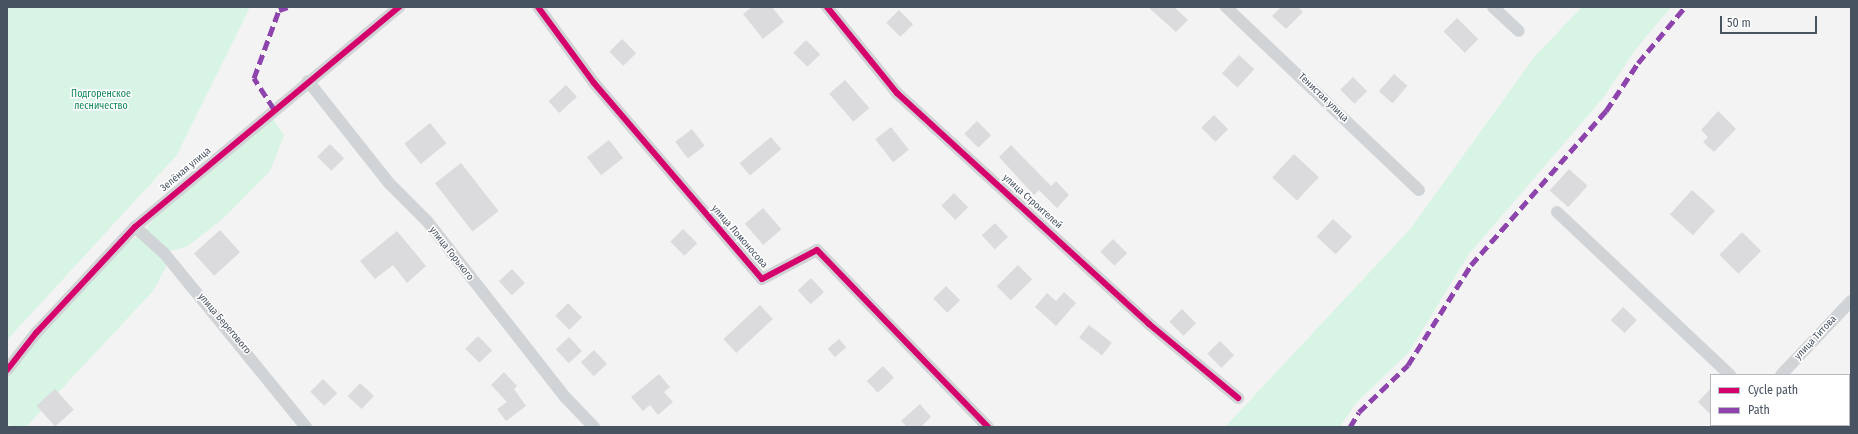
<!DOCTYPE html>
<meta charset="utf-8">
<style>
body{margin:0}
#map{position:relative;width:1858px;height:434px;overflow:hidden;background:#f4f3f3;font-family:"Fira Sans Condensed",sans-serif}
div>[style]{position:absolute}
.green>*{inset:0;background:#d7f4e5}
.building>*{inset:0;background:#dbdbdd;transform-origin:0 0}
.minor>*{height:12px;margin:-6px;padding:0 6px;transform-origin:6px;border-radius:6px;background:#d1d4d7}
.quiet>*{height:5px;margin-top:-2.5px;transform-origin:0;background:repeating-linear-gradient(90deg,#8e44ad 0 10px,transparent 0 15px)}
.cycleway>*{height:6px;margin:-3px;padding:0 3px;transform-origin:3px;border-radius:3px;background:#d6006c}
span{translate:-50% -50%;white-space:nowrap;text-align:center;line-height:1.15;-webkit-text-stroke:3px #fff;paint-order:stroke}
.park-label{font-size:10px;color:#0f8758}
.street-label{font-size:10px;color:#485362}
.frame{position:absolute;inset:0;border:8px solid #485362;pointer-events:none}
.legend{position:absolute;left:1710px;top:374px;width:140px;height:52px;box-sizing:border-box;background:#fff;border:1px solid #b6bac0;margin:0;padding:5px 7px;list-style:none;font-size:12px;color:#485362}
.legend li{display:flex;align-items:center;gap:8px;height:20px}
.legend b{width:20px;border:1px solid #b6bac0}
.scale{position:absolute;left:1720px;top:16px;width:97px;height:18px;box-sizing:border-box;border:2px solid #485362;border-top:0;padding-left:5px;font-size:12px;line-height:14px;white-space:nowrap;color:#485362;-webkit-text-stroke:3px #fff;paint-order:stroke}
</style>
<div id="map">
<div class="green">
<i style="clip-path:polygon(7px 7px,250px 7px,177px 155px,7px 340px)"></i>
<i style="clip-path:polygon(1582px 7px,1671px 7px,1635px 50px,1603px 98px,1469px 254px,1409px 352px,1355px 404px,1340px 427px,1225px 427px,1411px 228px,1535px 56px)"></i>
<i style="clip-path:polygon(271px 116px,284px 135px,270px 171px,226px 216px,188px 246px,164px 253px,166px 267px,153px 291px,26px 427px,11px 427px,7px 423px,7px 376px,36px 333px,103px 259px,143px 233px,157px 215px)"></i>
</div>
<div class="building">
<i style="clip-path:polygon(752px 7px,772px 7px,784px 22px,763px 39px,743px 14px)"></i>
<i style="clip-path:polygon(1148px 7px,1174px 7px,1188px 20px,1176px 32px)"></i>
<i style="clip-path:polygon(1281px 7px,1298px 7px,1303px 12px,1286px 29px,1272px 16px)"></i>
<i style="left:899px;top:10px;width:20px;height:18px;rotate:45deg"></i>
<i style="left:1457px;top:18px;width:30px;height:19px;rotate:45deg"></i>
<i style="left:622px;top:39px;width:20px;height:18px;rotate:45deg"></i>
<i style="left:806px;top:40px;width:20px;height:18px;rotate:45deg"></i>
<i style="left:1239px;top:55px;width:21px;height:25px;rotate:43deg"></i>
<i style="left:1394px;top:74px;width:18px;height:23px;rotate:41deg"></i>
<i style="left:1353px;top:77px;width:20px;height:18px;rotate:45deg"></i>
<i style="left:845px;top:80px;width:37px;height:21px;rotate:49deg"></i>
<i style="left:566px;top:85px;width:16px;height:24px;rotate:47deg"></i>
<i style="clip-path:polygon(1718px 111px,1736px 129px,1714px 152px,1703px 142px,1708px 137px,1701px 130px)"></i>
<i style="left:1214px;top:115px;width:20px;height:18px;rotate:45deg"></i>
<i style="left:977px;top:121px;width:20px;height:18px;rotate:45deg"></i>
<i style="left:430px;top:123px;width:26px;height:33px;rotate:51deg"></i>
<i style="left:891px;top:127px;width:29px;height:20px;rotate:52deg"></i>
<i style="left:692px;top:129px;width:21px;height:21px;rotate:53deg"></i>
<i style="left:771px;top:137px;width:16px;height:41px;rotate:50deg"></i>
<i style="left:609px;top:140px;width:23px;height:28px;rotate:52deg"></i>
<i style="left:330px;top:144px;width:20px;height:18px;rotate:45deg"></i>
<i style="clip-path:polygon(1011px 145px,1051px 186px,1056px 181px,1069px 195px,1057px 208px,1039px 190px,1034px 195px,999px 157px)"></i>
<i style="left:1294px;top:154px;width:34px;height:32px;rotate:43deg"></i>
<i style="left:461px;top:163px;width:61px;height:33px;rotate:52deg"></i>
<i style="left:1569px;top:169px;width:25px;height:29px;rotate:42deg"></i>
<i style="left:1692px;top:190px;width:31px;height:33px;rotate:42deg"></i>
<i style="left:954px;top:193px;width:20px;height:18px;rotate:45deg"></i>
<i style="left:763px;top:208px;width:28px;height:24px;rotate:49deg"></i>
<i style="left:1333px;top:219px;width:26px;height:24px;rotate:43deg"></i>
<i style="left:995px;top:223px;width:19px;height:18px;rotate:47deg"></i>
<i style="left:683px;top:229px;width:20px;height:18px;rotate:45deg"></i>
<i style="left:220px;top:230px;width:30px;height:35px;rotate:48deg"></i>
<i style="clip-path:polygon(397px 231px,426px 266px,407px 283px,393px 265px,375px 279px,360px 261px)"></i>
<i style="left:1742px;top:232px;width:27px;height:32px;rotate:45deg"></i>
<i style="left:1113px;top:239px;width:20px;height:18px;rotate:45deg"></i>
<i style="left:1018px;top:265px;width:20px;height:30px;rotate:45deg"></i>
<i style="left:512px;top:269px;width:19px;height:18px;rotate:47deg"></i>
<i style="left:811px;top:278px;width:19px;height:18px;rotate:47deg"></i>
<i style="left:946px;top:286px;width:20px;height:18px;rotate:45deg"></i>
<i style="clip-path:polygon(1064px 292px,1076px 303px,1056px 326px,1035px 307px,1047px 293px,1056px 301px)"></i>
<i style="left:568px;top:303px;width:20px;height:18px;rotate:45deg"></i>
<i style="left:760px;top:305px;width:19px;height:50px;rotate:47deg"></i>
<i style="left:1623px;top:307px;width:19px;height:18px;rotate:43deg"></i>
<i style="left:1182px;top:309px;width:20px;height:18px;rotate:45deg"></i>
<i style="left:1089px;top:325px;width:29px;height:16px;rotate:38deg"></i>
<i style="left:478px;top:336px;width:20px;height:18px;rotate:45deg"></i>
<i style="left:569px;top:337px;width:19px;height:18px;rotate:47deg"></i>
<i style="left:839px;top:339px;width:11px;height:15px;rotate:49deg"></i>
<i style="left:1220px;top:341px;width:20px;height:18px;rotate:45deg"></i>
<i style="left:594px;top:350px;width:19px;height:18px;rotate:47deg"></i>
<i style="left:883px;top:366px;width:16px;height:22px;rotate:47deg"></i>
<i style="clip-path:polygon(504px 372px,517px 386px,514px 389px,526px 406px,506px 421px,497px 409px,507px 402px,491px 385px)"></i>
<i style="clip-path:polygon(659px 374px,670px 387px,664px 392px,673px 402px,658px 415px,650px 405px,643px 411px,631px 397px)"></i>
<i style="left:323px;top:379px;width:20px;height:18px;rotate:45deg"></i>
<i style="left:360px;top:383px;width:19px;height:18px;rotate:43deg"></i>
<i style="clip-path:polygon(1711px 388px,1711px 415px,1698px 402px)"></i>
<i style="left:55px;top:389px;width:28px;height:25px;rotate:48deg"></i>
<i style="clip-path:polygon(920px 404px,931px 417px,921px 427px,907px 427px,901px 421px)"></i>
</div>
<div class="minor">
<i style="left:538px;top:7px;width:94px;rotate:53.6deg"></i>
<i style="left:594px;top:83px;width:258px;rotate:49.4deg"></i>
<i style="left:762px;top:279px;width:62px;rotate:-27.8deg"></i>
<i style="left:817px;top:250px;width:246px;rotate:46deg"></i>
<i style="left:827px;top:7px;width:111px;rotate:50.9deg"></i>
<i style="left:897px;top:93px;width:342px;rotate:42.5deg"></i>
<i style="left:1149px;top:324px;width:116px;rotate:39.7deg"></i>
<i style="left:1226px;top:7px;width:266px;rotate:43.5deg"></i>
<i style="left:1493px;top:7px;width:35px;rotate:43deg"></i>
<i style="left:308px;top:81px;width:129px;rotate:51.6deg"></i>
<i style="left:388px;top:182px;width:55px;rotate:45deg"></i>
<i style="left:427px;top:221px;width:224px;rotate:51.9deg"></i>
<i style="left:565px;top:397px;width:42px;rotate:46deg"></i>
<i style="left:1557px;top:212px;width:238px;rotate:43.3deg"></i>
<i style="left:135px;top:227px;width:39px;rotate:42deg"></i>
<i style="left:164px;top:253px;width:225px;rotate:50.8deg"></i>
<i style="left:7px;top:370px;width:47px;rotate:-51.9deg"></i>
<i style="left:36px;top:333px;width:145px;rotate:-47deg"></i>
<i style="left:135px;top:227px;width:344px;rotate:-39.8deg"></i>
<i style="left:1781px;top:375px;width:102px;rotate:-46.6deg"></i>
<i style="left:1733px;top:427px;width:3px;rotate:-45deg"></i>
</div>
<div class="quiet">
<i style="left:274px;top:109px;width:37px;rotate:-123deg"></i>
<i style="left:254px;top:78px;width:72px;rotate:-69.8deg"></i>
<i style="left:279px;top:10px;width:9px;rotate:-18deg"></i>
<i style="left:1350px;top:427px;width:17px;rotate:-59deg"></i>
<i style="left:1359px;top:412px;width:68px;rotate:-43.8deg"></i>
<i style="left:1408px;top:365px;width:118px;rotate:-57.8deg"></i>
<i style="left:1471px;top:265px;width:205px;rotate:-48.8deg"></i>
<i style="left:1606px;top:111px;width:58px;rotate:-56.3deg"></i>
<i style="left:1638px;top:63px;width:73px;rotate:-50deg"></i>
</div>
<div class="cycleway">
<i style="left:538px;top:7px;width:94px;rotate:53.6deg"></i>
<i style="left:594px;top:83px;width:258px;rotate:49.4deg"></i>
<i style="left:762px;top:279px;width:62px;rotate:-27.8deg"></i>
<i style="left:817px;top:250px;width:246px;rotate:46deg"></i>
<i style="left:827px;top:7px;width:111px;rotate:50.9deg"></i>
<i style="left:897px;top:93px;width:342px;rotate:42.5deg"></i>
<i style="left:1149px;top:324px;width:116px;rotate:39.7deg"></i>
<i style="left:7px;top:370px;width:47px;rotate:-51.9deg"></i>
<i style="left:36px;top:333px;width:145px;rotate:-47deg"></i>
<i style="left:135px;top:227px;width:344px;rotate:-39.8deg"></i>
</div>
<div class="park-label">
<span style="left:101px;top:100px">Подгоренское<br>лесничество</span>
</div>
<div class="street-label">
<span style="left:1323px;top:98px;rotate:44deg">Тенистая улица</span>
<span style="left:186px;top:170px;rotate:-40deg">Зелёная улица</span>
<span style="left:1032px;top:202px;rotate:42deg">улица Строителей</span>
<span style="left:739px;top:237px;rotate:49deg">улица Ломоносова</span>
<span style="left:451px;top:254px;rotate:52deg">улица Горького</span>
<span style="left:224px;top:324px;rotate:50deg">улица Берегового</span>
<span style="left:1816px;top:338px;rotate:-47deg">улица Титова</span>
</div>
<div class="frame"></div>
<ul class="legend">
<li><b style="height:5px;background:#d6006c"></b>Cycle path</li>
<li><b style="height:5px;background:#8e44ad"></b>Path</li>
</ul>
<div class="scale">50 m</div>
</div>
